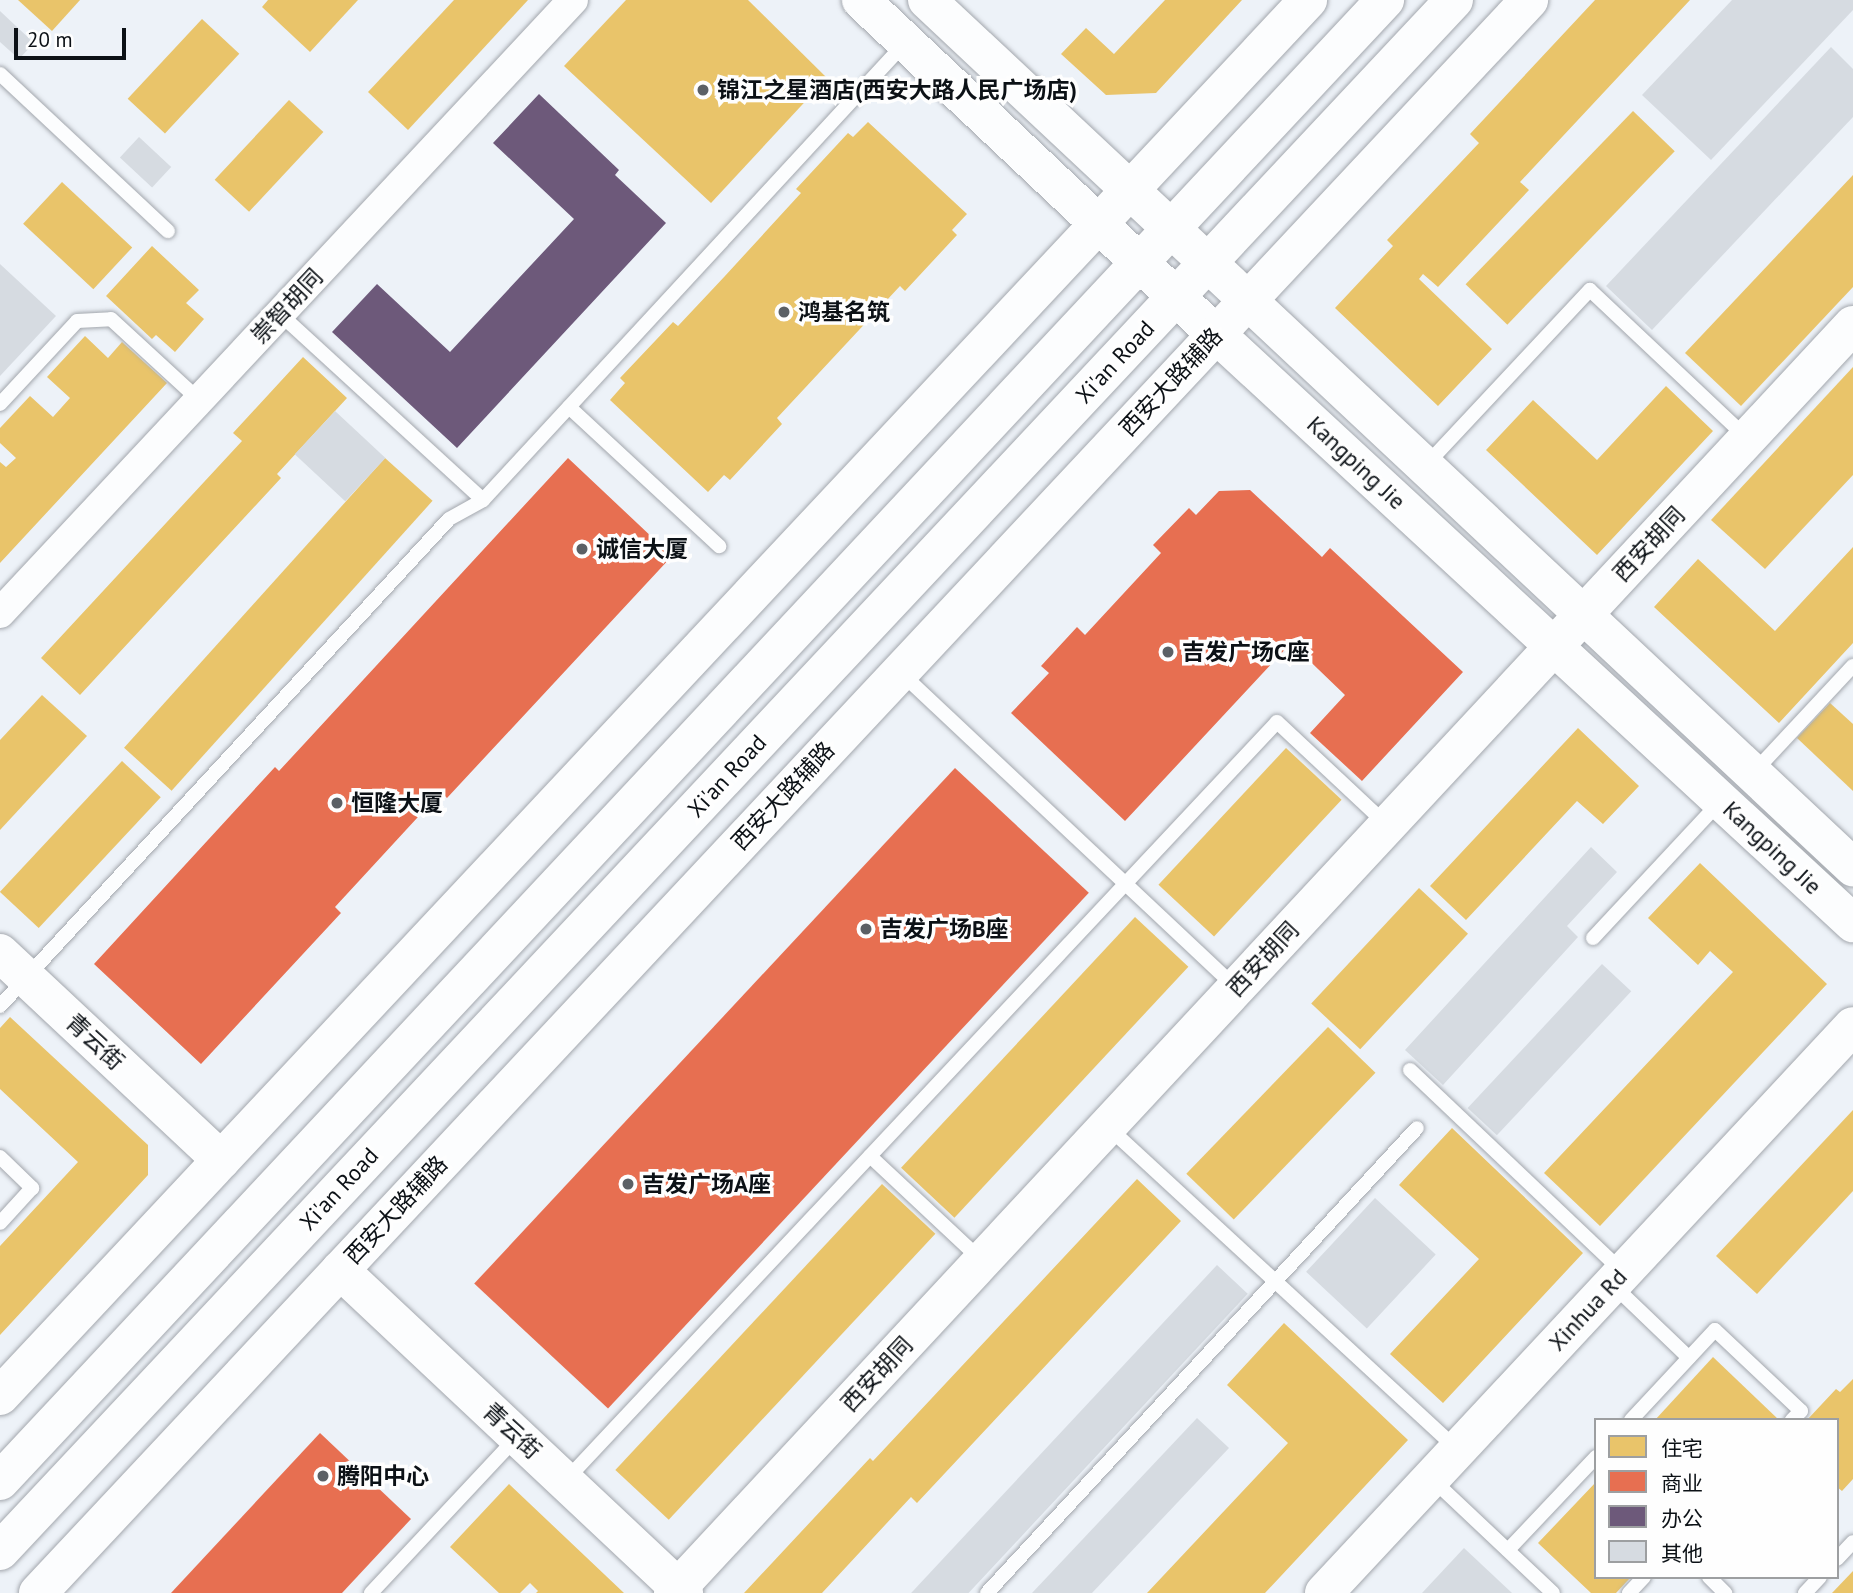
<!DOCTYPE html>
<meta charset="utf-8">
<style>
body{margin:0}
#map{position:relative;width:1853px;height:1593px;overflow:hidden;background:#edf2f8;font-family:"PT Sans","Noto Sans SC",sans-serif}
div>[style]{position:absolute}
.homes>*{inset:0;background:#e9c46a;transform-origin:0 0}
.shops>*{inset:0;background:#e76f51;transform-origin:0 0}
.offices>*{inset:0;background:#6d597a}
.building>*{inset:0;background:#d6dbe1;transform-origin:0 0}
.roads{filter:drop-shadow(0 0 2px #a3a7ad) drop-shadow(0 0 2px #a3a7ad)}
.lane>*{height:14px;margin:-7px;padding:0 7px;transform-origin:7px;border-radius:7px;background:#fcfdfe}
.street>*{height:30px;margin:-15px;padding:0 15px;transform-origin:15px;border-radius:15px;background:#fcfdfe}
.secondary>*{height:38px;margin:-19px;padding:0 19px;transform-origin:19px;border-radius:19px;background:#fcfdfe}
.primary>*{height:38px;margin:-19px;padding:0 19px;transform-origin:19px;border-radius:19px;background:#fcfdfe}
.dots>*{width:19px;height:19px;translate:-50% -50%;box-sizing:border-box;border:4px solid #fefefe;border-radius:50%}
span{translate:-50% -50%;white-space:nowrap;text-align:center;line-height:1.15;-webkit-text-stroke:7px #fefefe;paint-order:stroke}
.poi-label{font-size:23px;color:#0c1116;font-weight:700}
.left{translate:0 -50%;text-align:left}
.street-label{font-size:23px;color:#0c1116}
.legend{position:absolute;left:1594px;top:1418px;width:245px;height:161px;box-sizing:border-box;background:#fefefe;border:2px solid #9d9fa1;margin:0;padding:9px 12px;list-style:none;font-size:21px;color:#0c1116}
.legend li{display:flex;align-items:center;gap:14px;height:35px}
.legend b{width:35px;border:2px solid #9d9fa1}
.scale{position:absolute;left:14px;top:28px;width:112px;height:32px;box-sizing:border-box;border:4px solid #0c1116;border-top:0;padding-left:9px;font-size:21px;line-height:24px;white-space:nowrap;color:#0c1116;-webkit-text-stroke:5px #fefefe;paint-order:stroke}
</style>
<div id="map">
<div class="homes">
<i style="clip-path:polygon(18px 0,80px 0,52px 31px)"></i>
<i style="clip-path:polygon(268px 0,358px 0,310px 52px,262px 7px)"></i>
<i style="clip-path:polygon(454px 0,528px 0,408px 130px,368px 92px)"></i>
<i style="clip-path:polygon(626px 0,748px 0,827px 78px,711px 203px,564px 66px)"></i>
<i style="clip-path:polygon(1165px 0,1242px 0,1156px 93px,1106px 95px,1061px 54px,1086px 28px,1114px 54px)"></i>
<i style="clip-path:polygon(1595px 0,1690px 0,1520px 182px,1529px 190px,1438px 287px,1423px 274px,1419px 279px,1492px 349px,1438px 406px,1335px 308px,1393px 246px,1387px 240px,1479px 143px,1470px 134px)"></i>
<i style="left:202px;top:19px;width:51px;height:109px;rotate:43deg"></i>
<i style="left:289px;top:100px;width:47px;height:109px;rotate:43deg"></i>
<i style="left:1633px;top:111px;width:58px;height:241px;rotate:44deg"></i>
<i style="clip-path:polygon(868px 122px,967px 214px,952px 230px,957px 235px,905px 291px,900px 286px,777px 418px,782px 424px,730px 480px,724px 475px,708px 492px,610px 400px,625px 383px,620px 378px,673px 322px,678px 326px,725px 276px,801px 193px,796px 189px,848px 133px,853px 137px)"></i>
<i style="clip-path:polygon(1853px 175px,1853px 287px,1741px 406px,1685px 353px)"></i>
<i style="left:62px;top:182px;width:96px;height:57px;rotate:43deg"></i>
<i style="clip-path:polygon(152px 246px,199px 290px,186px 303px,204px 319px,175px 352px,156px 335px,152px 339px,106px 296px)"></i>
<i style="clip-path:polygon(85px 336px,108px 358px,122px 342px,167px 383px,0 563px,0 462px,6px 467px,16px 458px,0 443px,0 428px,30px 396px,53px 417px,70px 398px,47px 377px)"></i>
<i style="clip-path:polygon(303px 357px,347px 398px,277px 474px,281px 478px,80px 695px,41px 658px,242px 441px,233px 433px)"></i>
<i style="clip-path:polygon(1853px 367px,1853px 475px,1765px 569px,1711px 520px)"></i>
<i style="clip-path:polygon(1666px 386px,1713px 431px,1597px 555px,1486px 450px,1533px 400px,1597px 460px)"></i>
<i style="left:385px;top:458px;width:64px;height:390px;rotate:42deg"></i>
<i style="clip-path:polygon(1853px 547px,1853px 643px,1779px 723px,1654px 607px,1698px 559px,1775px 631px)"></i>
<i style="clip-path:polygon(42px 695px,87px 736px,0 830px,0 740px)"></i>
<i style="clip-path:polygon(1830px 703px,1853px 724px,1853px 791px,1797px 738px)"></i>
<i style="clip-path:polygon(1578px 728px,1639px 786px,1603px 824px,1577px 801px,1466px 920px,1430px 886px)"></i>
<i style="left:1286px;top:748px;width:76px;height:187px;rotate:43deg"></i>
<i style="left:122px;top:761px;width:53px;height:179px;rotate:43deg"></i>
<i style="clip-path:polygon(1700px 863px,1827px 984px,1600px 1226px,1544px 1173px,1733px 972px,1710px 951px,1698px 965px,1648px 918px)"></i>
<i style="left:1419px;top:888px;width:67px;height:158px;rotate:43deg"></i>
<i style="left:1135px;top:917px;width:73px;height:343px;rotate:43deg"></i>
<i style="clip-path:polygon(10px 1017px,148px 1145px,148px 1175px,0 1335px,0 1246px,78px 1162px,0 1089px,0 1028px)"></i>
<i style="left:1328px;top:1027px;width:66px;height:204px;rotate:44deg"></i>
<i style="clip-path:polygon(1853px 1110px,1853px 1191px,1757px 1294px,1716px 1256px)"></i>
<i style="clip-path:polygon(1452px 1128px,1583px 1253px,1443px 1403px,1390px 1354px,1479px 1259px,1399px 1185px)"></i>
<i style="clip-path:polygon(1137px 1179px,1181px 1221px,917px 1503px,911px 1497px,822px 1593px,744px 1593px,870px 1458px,873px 1461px)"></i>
<i style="left:882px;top:1184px;width:73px;height:391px;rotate:43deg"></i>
<i style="clip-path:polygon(1284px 1323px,1408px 1440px,1265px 1593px,1147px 1593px,1288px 1443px,1227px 1385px)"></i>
<i style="clip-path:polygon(1713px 1357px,1779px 1420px,1655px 1420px)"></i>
<i style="clip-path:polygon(1853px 1379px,1853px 1479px,1842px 1491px,1837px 1487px,1837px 1420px,1807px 1420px,1836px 1389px,1840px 1392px)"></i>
<i style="clip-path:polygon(1596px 1482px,1596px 1577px,1631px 1577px,1616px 1593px,1591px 1593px,1538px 1543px)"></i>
<i style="clip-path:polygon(509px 1484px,624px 1593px,536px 1593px,538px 1591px,530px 1583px,520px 1593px,499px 1593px,450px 1547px)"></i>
<i style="clip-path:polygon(1853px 1571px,1853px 1593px,1832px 1593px)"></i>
</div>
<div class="shops">
<i style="clip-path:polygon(568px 458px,672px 556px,447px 798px,441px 792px,335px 907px,341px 913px,201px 1064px,94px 964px,275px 767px,279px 771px,304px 744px)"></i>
<i style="clip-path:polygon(1250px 490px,1322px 557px,1330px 548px,1463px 672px,1362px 781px,1310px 733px,1345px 695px,1291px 643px,1125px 821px,1011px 713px,1049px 673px,1041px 666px,1077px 627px,1085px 635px,1161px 553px,1153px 545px,1189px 508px,1196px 515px,1219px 491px)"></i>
<i style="left:955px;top:768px;width:183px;height:705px;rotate:43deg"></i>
<i style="clip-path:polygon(320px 1433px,411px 1519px,342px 1593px,171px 1593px)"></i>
</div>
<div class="offices">
<i style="clip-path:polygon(539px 94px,619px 170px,615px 175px,666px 223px,457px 448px,332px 332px,377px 284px,450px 352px,574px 219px,493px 143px)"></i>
</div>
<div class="building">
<i style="clip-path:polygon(1732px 0,1853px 0,1853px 10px,1711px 160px,1642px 95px)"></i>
<i style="clip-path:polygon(0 11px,34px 43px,19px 59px,0 42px)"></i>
<i style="clip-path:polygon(1831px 47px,1853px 69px,1853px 117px,1652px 330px,1606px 286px)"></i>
<i style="left:139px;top:137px;width:44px;height:28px;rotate:43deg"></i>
<i style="clip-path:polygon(0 264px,56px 316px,0 376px)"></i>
<i style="left:335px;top:411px;width:69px;height:59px;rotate:43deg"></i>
<i style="clip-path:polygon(1591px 847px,1617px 872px,1567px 926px,1578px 937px,1443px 1085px,1405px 1050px)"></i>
<i style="left:1602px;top:964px;width:40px;height:197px;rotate:43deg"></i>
<i style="left:1375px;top:1198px;width:83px;height:101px;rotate:43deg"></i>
<i style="left:1217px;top:1265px;width:42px;height:449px;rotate:43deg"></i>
<i style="clip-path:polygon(1197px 1418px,1229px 1448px,1092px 1593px,1032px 1593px)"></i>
<i style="clip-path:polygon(1464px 1548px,1512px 1593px,1422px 1593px)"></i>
</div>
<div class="roads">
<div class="lane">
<i style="left:0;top:74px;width:230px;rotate:43.1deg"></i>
<i style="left:280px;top:314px;width:275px;rotate:42.5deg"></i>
<i style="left:483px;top:500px;width:622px;rotate:-47.28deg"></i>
<i style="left:0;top:404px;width:113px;rotate:-47.1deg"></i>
<i style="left:77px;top:321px;width:34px;rotate:-3deg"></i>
<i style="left:111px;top:319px;width:120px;rotate:42.6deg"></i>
<i style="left:569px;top:407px;width:205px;rotate:42.8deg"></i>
<i style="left:1426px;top:465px;width:240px;rotate:-46.9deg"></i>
<i style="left:1590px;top:290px;width:216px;rotate:43.3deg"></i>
<i style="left:901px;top:673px;width:458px;rotate:43.2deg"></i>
<i style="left:1754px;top:772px;width:145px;rotate:-47deg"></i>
<i style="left:1593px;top:938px;width:185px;rotate:-47deg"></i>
<i style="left:0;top:1006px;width:662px;rotate:-47.32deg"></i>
<i style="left:449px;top:519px;width:39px;rotate:-29deg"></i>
<i style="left:1410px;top:1070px;width:292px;rotate:43.5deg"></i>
<i style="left:1108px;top:1127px;width:473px;rotate:42.7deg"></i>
<i style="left:870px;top:1156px;width:152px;rotate:43.1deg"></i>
<i style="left:0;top:1157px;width:45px;rotate:44.1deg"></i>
<i style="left:32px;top:1188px;width:47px;rotate:132.4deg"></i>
<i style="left:1613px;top:1285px;width:105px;rotate:43.8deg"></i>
<i style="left:1631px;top:1420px;width:123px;rotate:-47deg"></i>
<i style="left:1715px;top:1330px;width:118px;rotate:43.3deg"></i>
<i style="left:1801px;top:1411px;width:13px;rotate:135deg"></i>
<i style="left:1432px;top:1479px;width:166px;rotate:43.3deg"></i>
<i style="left:566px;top:1480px;width:1039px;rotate:-46.83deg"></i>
<i style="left:1277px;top:722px;width:151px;rotate:43.1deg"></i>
<i style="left:1508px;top:1550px;width:128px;rotate:-46.6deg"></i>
<i style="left:1837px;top:1559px;width:23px;rotate:-47deg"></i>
<i style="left:1709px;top:1577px;width:23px;rotate:45deg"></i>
<i style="left:371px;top:1593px;width:212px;rotate:-46.9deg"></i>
<i style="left:987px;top:1593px;width:633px;rotate:-47.24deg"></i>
<i style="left:1629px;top:1593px;width:22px;rotate:-47deg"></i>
<i style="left:1805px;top:1593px;width:22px;rotate:-47deg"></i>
</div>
<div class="street">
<i style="left:0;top:613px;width:839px;rotate:-46.93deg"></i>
</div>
<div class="secondary">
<i style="left:861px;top:0;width:487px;rotate:43.3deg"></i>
<i style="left:1216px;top:334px;width:868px;rotate:42.76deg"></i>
<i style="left:927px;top:0;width:1269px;rotate:43.12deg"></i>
<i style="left:0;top:953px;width:303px;rotate:43.1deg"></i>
<i style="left:340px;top:1270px;width:472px;rotate:43.2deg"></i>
<i style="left:0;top:1396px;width:1913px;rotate:-46.86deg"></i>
<i style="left:38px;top:1593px;width:2182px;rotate:-46.89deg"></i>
<i style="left:673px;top:1593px;width:1732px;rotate:-47.06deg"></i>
<i style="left:1324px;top:1593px;width:775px;rotate:-46.99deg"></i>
</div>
<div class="primary">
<i style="left:0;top:1481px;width:2028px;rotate:-46.92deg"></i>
<i style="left:0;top:1551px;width:2126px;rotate:-46.85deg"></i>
</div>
</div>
<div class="dots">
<i style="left:703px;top:90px;background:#5b6065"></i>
<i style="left:784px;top:312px;background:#5b6065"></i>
<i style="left:582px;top:549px;background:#5b6065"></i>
<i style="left:1168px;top:652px;background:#5b6065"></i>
<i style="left:337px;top:803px;background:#5b6065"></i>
<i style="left:866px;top:929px;background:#5b6065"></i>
<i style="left:628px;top:1184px;background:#5b6065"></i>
<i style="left:323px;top:1476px;background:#5b6065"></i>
</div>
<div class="poi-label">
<span class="left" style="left:717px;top:90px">锦江之星酒店(西安大路人民广场店)</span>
<span class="left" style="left:798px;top:312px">鸿基名筑</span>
<span class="left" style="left:596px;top:549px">诚信大厦</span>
<span class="left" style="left:1182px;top:652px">吉发广场C座</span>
<span class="left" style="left:351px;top:803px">恒隆大厦</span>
<span class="left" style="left:880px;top:929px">吉发广场B座</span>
<span class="left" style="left:642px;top:1184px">吉发广场A座</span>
<span class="left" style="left:337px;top:1476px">腾阳中心</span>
</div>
<div class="street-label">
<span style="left:287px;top:306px;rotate:-47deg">崇智胡同</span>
<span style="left:1115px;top:362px;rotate:-47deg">Xi'an Road</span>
<span style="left:1171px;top:382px;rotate:-47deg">西安大路辅路</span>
<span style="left:1356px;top:463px;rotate:43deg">Kangping Jie</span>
<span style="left:1649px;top:544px;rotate:-47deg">西安胡同</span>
<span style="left:727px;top:776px;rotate:-47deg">Xi'an Road</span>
<span style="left:783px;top:796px;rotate:-47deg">西安大路辅路</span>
<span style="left:1772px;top:848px;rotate:43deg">Kangping Jie</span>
<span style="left:1263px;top:959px;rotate:-47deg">西安胡同</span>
<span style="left:95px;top:1042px;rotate:43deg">青云街</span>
<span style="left:339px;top:1189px;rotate:-47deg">Xi'an Road</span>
<span style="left:396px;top:1210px;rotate:-47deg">西安大路辅路</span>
<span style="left:1588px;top:1310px;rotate:-47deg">Xinhua Rd</span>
<span style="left:877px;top:1374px;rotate:-47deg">西安胡同</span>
<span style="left:512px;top:1431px;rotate:43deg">青云街</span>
</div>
<ul class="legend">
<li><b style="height:19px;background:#e9c46a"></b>住宅</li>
<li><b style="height:19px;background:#e76f51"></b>商业</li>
<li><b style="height:19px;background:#6d597a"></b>办公</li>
<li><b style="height:19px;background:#d6dbe1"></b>其他</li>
</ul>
<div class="scale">20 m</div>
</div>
